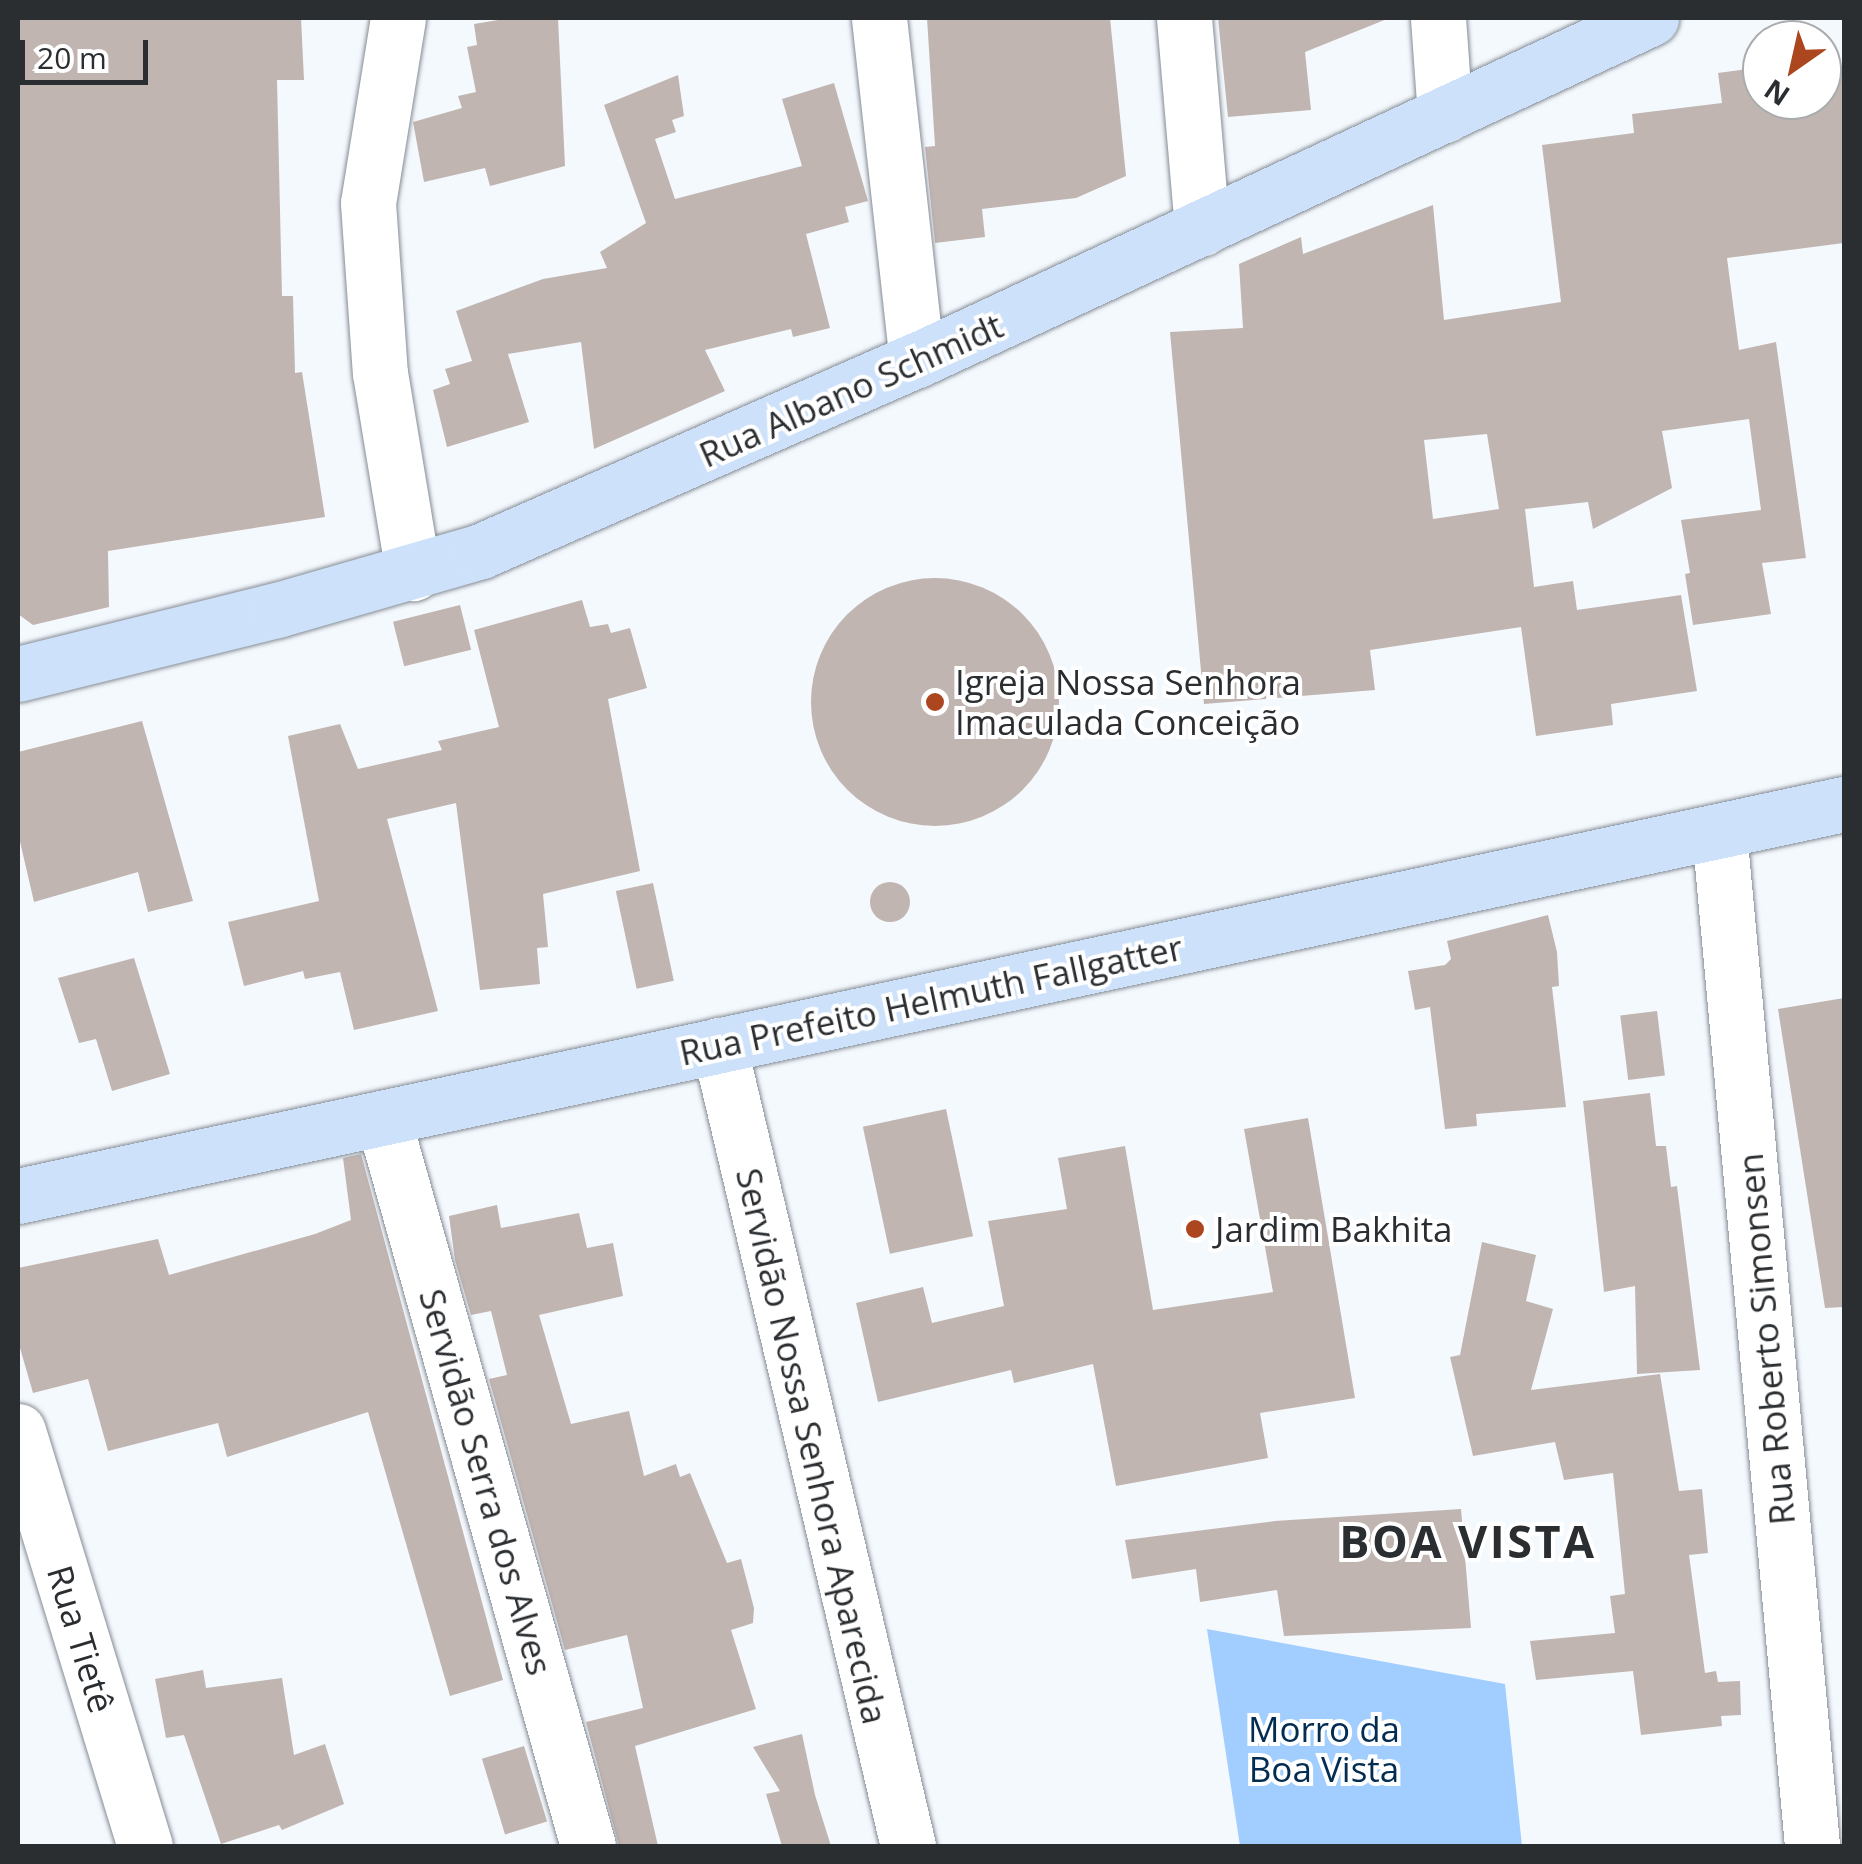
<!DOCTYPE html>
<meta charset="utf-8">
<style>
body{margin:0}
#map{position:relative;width:1862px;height:1864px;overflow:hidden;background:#f4f9fe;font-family:"Open Sans",sans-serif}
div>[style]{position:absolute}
.forest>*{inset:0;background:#a1ceff}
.building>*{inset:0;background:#c1b5b1;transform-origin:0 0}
.round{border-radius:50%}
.roads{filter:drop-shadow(0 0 2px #858c94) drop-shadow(0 0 2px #858c94)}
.minor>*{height:55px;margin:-27.5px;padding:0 27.5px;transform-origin:27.5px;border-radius:27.5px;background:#fff}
.major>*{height:55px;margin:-27.5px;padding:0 27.5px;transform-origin:27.5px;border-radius:27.5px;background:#cde2fa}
.dots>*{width:28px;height:28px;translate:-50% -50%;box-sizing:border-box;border:5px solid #fff;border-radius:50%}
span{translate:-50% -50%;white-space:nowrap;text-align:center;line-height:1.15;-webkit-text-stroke:8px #fff;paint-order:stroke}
.street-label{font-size:35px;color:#2b2e31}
.poi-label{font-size:35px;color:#2b2e31}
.left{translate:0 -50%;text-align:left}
.park-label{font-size:35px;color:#032c52}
.district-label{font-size:45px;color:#2b2e31;font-weight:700;letter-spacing:2.5px}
.frame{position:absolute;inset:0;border:20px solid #2b2e31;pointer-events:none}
.north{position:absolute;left:1742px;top:20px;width:100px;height:100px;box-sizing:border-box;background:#fff;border:2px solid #aaabad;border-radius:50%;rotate:214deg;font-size:28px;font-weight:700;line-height:40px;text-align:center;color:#2b2e31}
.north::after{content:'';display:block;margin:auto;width:35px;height:45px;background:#ac461f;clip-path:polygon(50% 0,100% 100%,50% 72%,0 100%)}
.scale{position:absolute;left:20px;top:40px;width:128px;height:45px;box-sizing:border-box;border:5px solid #2b2e31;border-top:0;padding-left:12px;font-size:30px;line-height:35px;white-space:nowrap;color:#2b2e31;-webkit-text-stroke:8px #fff;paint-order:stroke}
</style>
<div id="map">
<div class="forest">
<i style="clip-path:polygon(1207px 1629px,1505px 1684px,1522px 1846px,1240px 1846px)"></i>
</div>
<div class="building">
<i style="clip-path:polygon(18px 18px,301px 18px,304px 80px,277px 80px,282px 296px,293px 296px,295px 373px,302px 372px,325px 517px,108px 551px,109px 607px,33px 625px,18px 614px)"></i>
<i style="clip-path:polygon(510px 18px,558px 18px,565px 166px,490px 186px,485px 168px,424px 182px,413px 122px,462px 108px,458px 96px,476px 92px,467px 47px,477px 45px,474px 24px)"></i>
<i style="clip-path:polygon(927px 18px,1110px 18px,1126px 176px,1076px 198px,982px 209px,985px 237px,935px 243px,925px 147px,935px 146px)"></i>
<i style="clip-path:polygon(1218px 18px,1387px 18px,1387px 19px,1305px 52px,1311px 110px,1228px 117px)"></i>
<i style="clip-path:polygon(evenodd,1762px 67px,1762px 100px,1822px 100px,1822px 73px,1844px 70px,1844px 243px,1727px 258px,1739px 350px,1776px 342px,1806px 558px,1762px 563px,1771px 614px,1693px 625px,1685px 574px,1690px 573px,1681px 520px,1761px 510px,1749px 419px,1662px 431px,1672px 488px,1593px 529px,1588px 502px,1525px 509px,1534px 587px,1573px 581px,1577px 610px,1681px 595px,1697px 691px,1611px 704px,1613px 725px,1536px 736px,1521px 627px,1370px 650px,1375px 690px,1204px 704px,1170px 332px,1243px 328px,1239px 264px,1301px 237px,1303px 254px,1433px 205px,1444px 320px,1561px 302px,1542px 145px,1634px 133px,1632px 114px,1722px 103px,1718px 73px,1762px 67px,1487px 434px,1499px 509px,1433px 519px,1424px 440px,1487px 434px)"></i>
<i style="clip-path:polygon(678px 75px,684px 116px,672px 120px,676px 132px,655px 139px,675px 199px,802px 166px,782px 99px,834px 83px,868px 201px,845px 207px,849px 222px,806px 234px,830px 328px,793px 337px,791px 329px,705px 350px,725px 391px,594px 449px,581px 342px,508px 354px,529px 422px,447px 447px,433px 390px,450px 384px,445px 369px,472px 361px,456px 311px,543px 279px,607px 268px,600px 252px,646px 223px,604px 105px)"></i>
<i class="round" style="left:811px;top:578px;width:248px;height:248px"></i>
<i style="clip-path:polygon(582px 600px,590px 627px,608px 624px,611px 633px,630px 628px,647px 688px,608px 699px,640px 871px,543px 894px,548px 947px,537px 948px,540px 984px,480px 990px,456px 803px,387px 819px,438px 1011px,354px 1030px,340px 972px,305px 979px,303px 971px,244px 986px,228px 922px,319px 901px,288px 736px,340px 724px,358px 769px,442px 750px,438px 741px,499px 727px,474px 630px)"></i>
<i style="left:460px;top:605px;width:46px;height:69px;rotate:76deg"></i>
<i style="clip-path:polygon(142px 721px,193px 901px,148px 912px,138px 872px,34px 902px,18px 833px,18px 752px)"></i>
<i class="round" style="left:870px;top:882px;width:40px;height:40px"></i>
<i style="left:653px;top:883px;width:100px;height:38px;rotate:78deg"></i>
<i style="clip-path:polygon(1548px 915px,1557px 952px,1559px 986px,1552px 987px,1566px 1107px,1476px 1114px,1477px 1126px,1445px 1129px,1430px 1007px,1415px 1010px,1408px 971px,1445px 965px,1451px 959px,1447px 941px)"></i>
<i style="clip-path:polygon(134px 958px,170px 1074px,112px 1091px,96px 1039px,79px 1043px,58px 978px)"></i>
<i style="clip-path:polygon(1844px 998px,1844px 1307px,1825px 1308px,1778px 1009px)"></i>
<i style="left:1657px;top:1011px;width:65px;height:37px;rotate:83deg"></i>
<i style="clip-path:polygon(1650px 1093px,1656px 1146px,1666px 1146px,1671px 1187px,1677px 1186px,1700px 1370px,1637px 1374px,1635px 1286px,1604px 1292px,1583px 1101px)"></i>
<i style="left:946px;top:1109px;width:130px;height:85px;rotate:78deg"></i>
<i style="clip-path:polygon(1308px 1118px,1355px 1398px,1260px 1413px,1268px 1458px,1116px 1486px,1093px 1364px,1014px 1383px,1011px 1370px,878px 1402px,856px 1303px,923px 1287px,932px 1323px,1004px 1306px,988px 1221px,1067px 1209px,1058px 1158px,1125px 1146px,1153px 1310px,1273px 1292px,1244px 1129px)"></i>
<i style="clip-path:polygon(361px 1154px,503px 1680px,450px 1696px,368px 1412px,227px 1457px,218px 1423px,108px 1451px,88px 1379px,33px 1393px,18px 1341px,18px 1268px,158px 1239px,169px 1275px,315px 1234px,351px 1220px,343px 1158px)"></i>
<i style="clip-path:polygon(497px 1205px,501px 1228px,579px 1213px,587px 1248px,613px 1243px,623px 1296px,539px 1315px,571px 1424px,629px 1411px,644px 1476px,676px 1464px,680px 1477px,690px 1473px,727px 1563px,741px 1559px,754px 1608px,753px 1623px,731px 1630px,756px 1709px,635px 1746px,658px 1846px,619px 1846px,586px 1722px,643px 1708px,627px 1635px,565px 1650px,489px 1379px,507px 1375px,491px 1311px,471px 1315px,455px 1260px,449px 1216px)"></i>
<i style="clip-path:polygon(1482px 1242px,1536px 1255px,1526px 1301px,1553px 1309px,1531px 1390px,1660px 1374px,1679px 1491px,1702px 1489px,1708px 1553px,1689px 1555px,1705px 1673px,1716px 1671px,1718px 1682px,1740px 1681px,1741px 1715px,1721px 1716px,1722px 1726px,1641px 1735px,1633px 1671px,1536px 1680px,1530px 1641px,1615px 1633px,1610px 1596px,1625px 1594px,1613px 1473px,1564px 1480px,1555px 1442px,1473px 1456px,1450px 1357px,1460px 1355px)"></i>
<i style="clip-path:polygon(1461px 1509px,1471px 1628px,1284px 1636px,1277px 1590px,1200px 1602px,1196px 1569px,1132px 1579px,1125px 1540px,1275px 1521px)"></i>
<i style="clip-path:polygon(203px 1670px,206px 1688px,282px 1678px,294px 1755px,325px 1744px,344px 1804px,282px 1830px,279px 1825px,221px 1844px,184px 1735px,166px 1738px,155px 1679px)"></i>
<i style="clip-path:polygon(802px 1734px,815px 1795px,831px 1846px,782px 1846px,766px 1794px,780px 1791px,753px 1747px)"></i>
<i style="left:524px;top:1746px;width:79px;height:44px;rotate:73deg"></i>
</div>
<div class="roads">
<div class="minor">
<i style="left:398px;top:18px;width:187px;rotate:99.2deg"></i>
<i style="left:368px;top:203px;width:170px;rotate:86deg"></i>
<i style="left:380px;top:373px;width:203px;rotate:80.6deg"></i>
<i style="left:879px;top:18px;width:344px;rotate:83.7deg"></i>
<i style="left:1184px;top:18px;width:211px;rotate:85.1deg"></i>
<i style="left:1438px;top:18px;width:97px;rotate:85.9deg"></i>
<i style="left:1719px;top:831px;width:1019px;rotate:84.76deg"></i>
<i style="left:719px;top:1045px;width:823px;rotate:76.72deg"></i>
<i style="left:383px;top:1118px;width:756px;rotate:74.27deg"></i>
<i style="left:18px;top:1431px;width:434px;rotate:73deg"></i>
</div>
<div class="major">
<i style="left:18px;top:674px;width:267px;rotate:-13.9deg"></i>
<i style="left:277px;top:610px;width:212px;rotate:-16.1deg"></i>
<i style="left:481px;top:551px;width:476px;rotate:-23.7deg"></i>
<i style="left:917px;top:360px;width:810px;rotate:-24.98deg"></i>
<i style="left:18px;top:1196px;width:1868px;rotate:-12.12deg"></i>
</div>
</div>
<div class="dots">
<i style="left:935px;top:702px;background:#ac461f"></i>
<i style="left:1195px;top:1229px;background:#ac461f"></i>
</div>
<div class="street-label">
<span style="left:851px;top:390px;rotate:-24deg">Rua Albano Schmidt</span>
<span style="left:931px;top:1000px;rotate:-12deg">Rua Prefeito Helmuth Fallgatter</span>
<span style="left:1766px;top:1339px;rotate:-95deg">Rua Roberto Simonsen</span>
<span style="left:812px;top:1446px;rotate:77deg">Servidão Nossa Senhora Aparecida</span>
<span style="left:486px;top:1482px;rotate:74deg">Servidão Serra dos Alves</span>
<span style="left:81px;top:1639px;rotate:73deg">Rua Tietê</span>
</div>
<div class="poi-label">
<span class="left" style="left:955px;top:702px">Igreja Nossa Senhora<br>Imaculada Conceição</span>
<span class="left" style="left:1215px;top:1229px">Jardim Bakhita</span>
</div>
<div class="park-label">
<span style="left:1324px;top:1749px">Morro da<br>Boa Vista</span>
</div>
<div class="district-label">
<span style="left:1468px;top:1541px">BOA VISTA</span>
</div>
<div class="frame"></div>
<div class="north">N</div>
<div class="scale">20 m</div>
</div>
